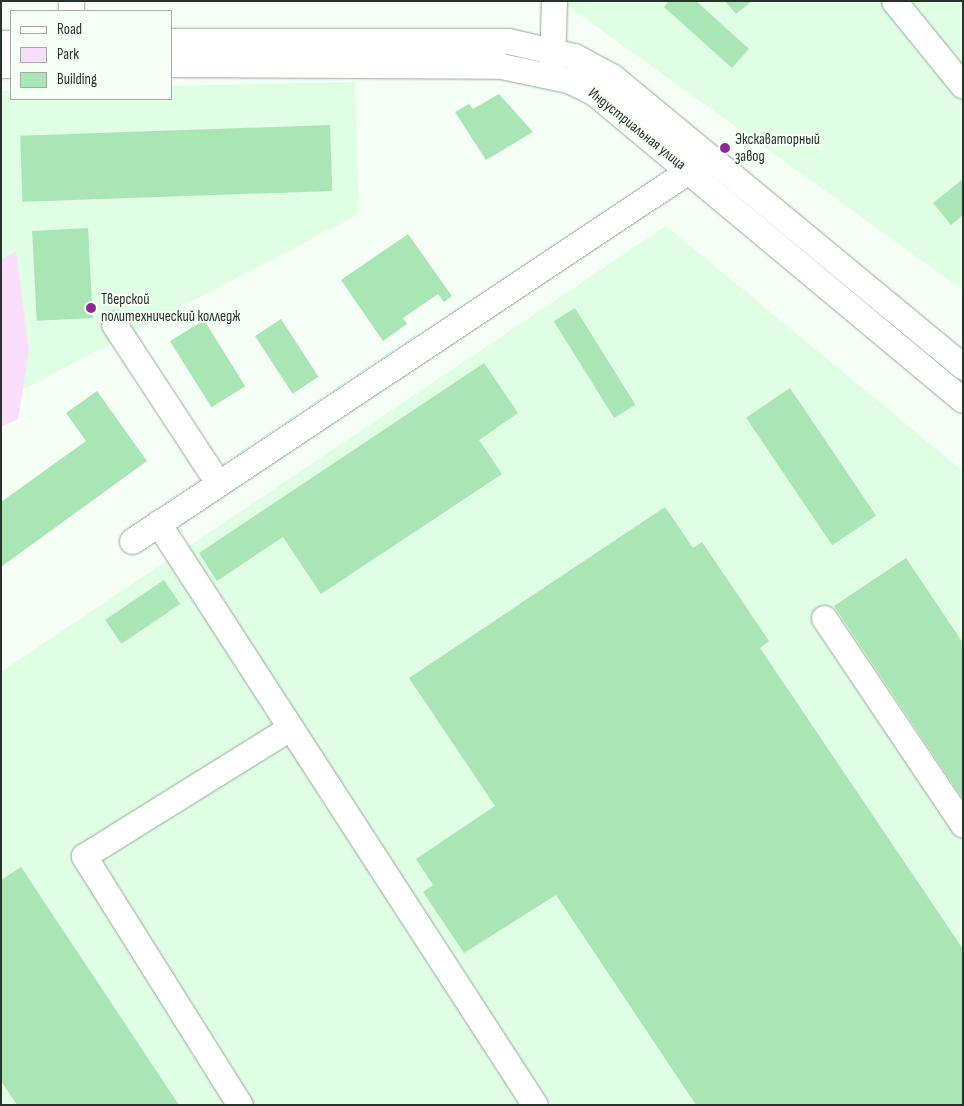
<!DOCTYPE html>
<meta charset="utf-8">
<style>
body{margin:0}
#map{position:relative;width:964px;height:1106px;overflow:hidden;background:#f5fff6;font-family:"Sofia Sans Condensed",sans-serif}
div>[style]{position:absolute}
.built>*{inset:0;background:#dffee3}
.green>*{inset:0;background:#faddfa}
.building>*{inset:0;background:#aae5b5;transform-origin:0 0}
.roads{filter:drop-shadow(0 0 1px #93aa96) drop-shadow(0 0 1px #93aa96)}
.minor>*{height:25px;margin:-12.5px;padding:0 12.5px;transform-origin:12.5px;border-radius:12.5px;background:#fff}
.dots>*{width:14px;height:14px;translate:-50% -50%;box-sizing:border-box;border:2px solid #f5fff6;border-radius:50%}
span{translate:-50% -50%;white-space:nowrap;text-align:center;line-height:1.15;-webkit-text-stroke:4.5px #f5fff6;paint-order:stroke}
.street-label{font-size:15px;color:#29322a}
.poi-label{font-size:15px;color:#29322a}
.left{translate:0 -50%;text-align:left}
.frame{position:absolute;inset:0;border:2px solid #29322a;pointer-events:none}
.legend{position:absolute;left:10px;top:10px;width:162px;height:90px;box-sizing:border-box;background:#f5fff6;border:1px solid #a3ada4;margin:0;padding:6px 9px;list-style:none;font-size:15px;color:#29322a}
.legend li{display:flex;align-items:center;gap:10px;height:25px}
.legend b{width:25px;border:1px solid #a3ada4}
</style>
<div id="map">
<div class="built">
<i style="clip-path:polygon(561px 1px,963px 1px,963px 290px)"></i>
<i style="clip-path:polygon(355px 82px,359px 214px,1px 401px,1px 91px,11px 91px,11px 99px,171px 99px,171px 86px)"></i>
<i style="clip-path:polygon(666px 226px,963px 471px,963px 1105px,1px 1105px,1px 672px)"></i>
</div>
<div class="green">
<i style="clip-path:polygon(16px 251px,29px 350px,18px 419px,1px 427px,1px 260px)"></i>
</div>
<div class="building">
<i style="clip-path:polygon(669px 1px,696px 1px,749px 49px,732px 68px,664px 7px)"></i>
<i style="clip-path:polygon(725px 1px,752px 1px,736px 14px)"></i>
<i style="clip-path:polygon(499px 94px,533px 132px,486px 160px,455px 112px,469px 104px,473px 109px)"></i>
<i style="left:330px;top:125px;width:66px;height:310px;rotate:88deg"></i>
<i style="clip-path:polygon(963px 179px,963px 215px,951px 225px,933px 203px)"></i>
<i style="left:88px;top:228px;width:90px;height:56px;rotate:87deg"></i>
<i style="clip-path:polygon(408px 234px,452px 296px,444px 302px,438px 294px,403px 318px,407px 324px,383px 341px,341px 280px)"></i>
<i style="left:575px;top:308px;width:114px;height:25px;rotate:58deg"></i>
<i style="left:281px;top:319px;width:69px;height:31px;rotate:57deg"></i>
<i style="left:204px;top:320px;width:78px;height:40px;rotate:58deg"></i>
<i style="clip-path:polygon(484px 363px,518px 413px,479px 440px,502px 474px,321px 594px,283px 537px,217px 581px,199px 553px)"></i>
<i style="left:790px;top:388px;width:154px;height:53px;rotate:56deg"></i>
<i style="clip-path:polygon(97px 391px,147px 461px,1px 567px,1px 502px,86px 441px,66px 413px)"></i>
<i style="clip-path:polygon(665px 507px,693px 548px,702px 542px,769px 641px,760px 648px,963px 949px,963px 1105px,696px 1105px,556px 895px,464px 953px,423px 892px,433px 885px,416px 859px,495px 806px,409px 678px)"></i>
<i style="clip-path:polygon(906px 558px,963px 643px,963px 799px,834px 606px)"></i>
<i style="left:164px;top:580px;width:29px;height:71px;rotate:56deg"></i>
<i style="clip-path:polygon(21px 867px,179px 1105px,17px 1105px,1px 1081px,1px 880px)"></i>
</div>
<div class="roads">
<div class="minor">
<i style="left:71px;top:1px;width:10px;rotate:90deg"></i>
<i style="left:894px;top:1px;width:109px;rotate:50.9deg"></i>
<i style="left:171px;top:41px;width:337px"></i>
<i style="left:508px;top:41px;width:68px;rotate:12.8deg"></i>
<i style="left:574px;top:56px;width:44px;rotate:28.3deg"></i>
<i style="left:613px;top:77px;width:455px;rotate:39.6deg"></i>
<i style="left:1px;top:43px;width:10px"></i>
<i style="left:171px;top:64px;width:330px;rotate:0.3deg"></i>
<i style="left:501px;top:66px;width:68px;rotate:11.8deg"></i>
<i style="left:568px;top:80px;width:28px;rotate:26deg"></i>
<i style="left:593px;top:92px;width:481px;rotate:39.8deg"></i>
<i style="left:552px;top:64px;width:63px;rotate:-88.2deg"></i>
<i style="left:1px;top:65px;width:10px"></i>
<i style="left:114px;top:324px;width:190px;rotate:56.8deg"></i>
<i style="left:158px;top:523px;width:693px;rotate:57.07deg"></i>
<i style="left:132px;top:541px;width:682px;rotate:-33.64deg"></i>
<i style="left:824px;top:618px;width:249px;rotate:56.1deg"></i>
<i style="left:240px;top:1105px;width:294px;rotate:-122.1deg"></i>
<i style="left:84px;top:856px;width:243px;rotate:-31.9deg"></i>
</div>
</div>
<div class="dots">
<i style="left:725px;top:148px;background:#8e2b93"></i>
<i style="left:91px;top:308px;background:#8e2b93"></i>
</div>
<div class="street-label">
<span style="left:637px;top:129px;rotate:39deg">Индустриальная улица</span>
</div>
<div class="poi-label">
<span class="left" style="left:735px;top:148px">Экскаваторный<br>завод</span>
<span class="left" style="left:101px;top:308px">Тверской<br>политехнический колледж</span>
</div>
<div class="frame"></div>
<ul class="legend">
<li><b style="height:6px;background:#fff"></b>Road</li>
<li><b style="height:14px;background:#faddfa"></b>Park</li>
<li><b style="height:14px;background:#aae5b5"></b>Building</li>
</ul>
</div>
